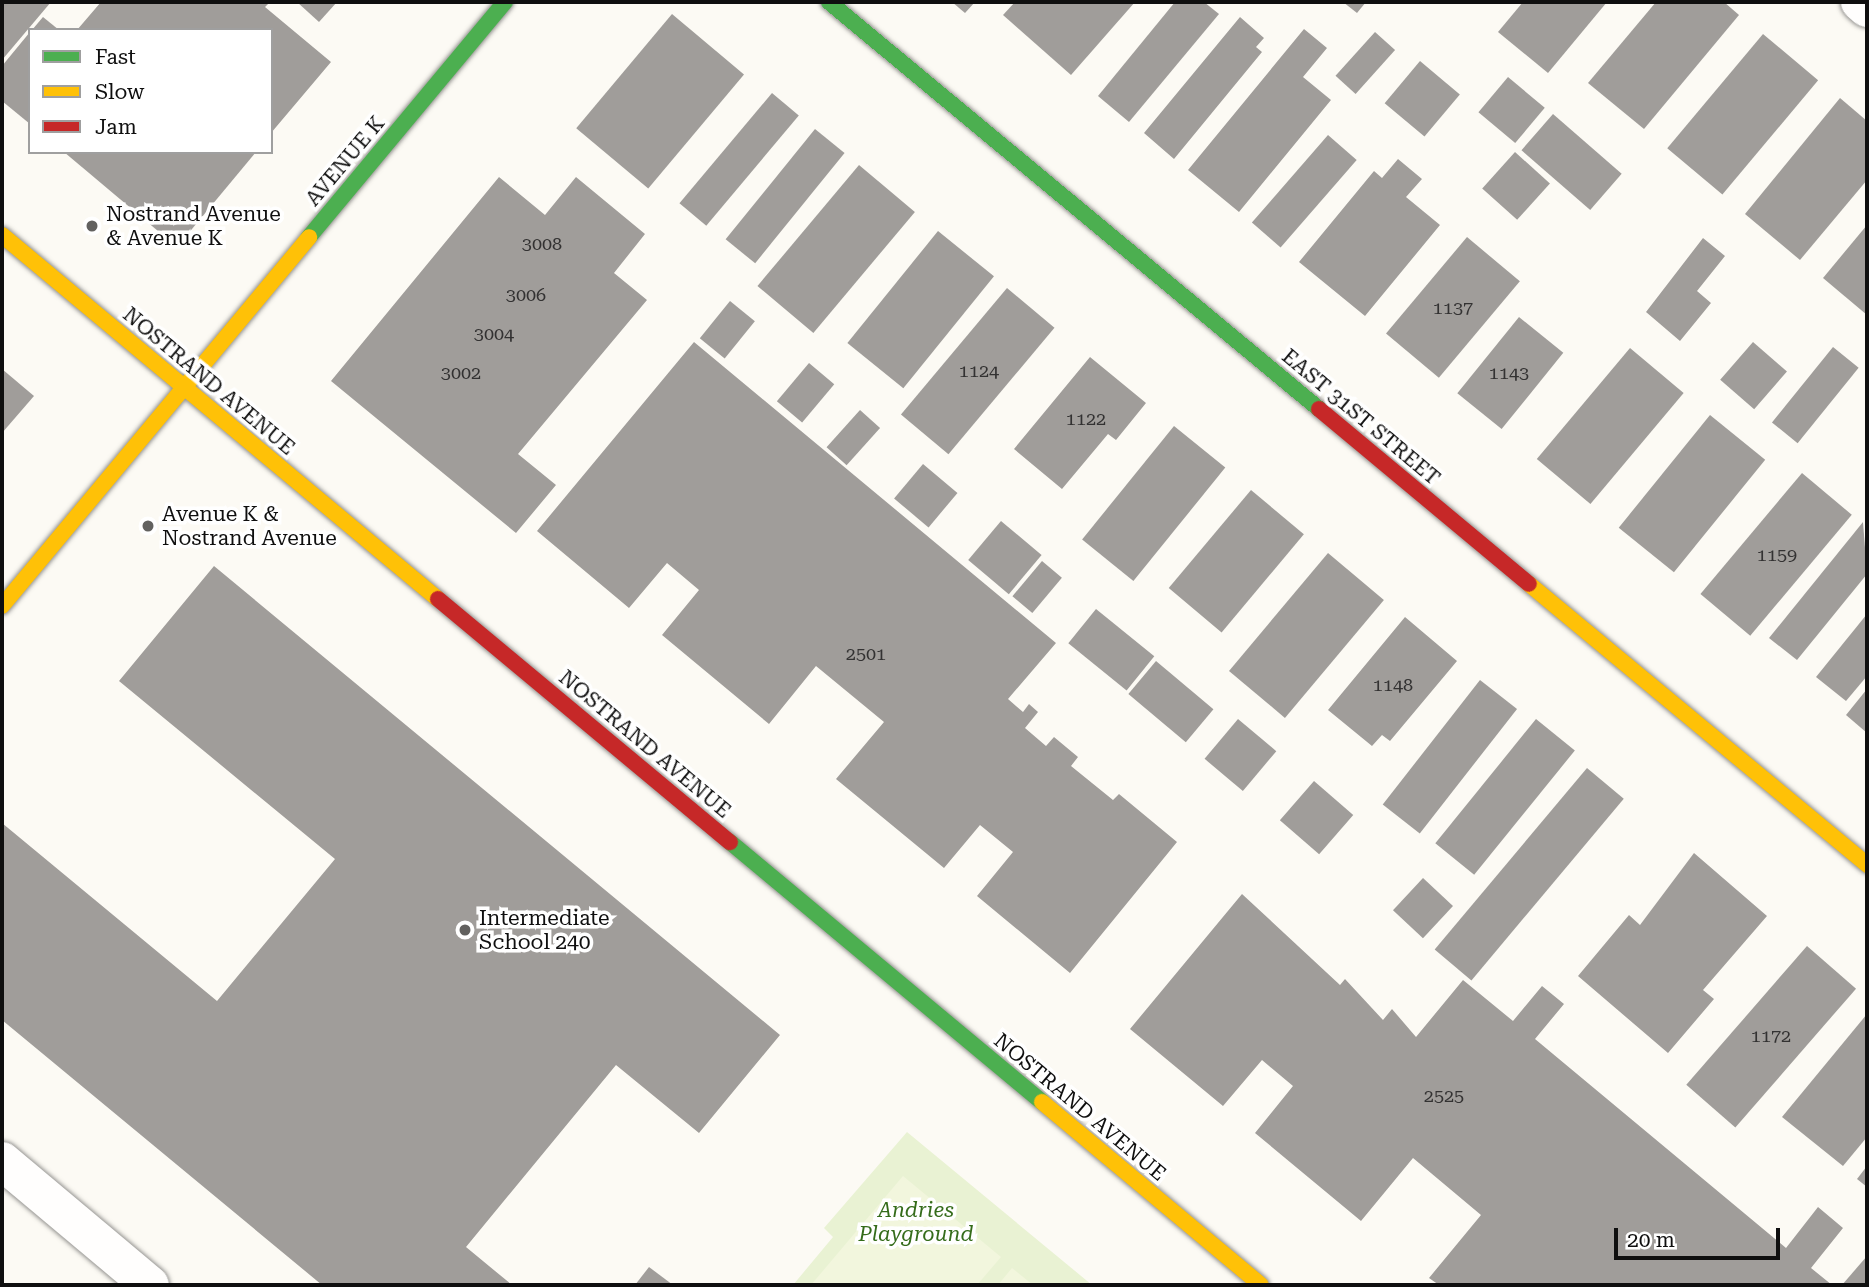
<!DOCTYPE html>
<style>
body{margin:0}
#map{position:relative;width:1869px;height:1287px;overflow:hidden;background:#fcfaf4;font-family:"Roboto Serif",serif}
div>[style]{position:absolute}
.green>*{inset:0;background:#e9f2d3}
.pitch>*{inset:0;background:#f2f6dd}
.building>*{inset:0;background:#a09d9a;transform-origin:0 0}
.roads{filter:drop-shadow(0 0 2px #969592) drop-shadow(0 0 2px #969592)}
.street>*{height:38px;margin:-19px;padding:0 19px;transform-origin:19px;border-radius:19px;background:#fffefd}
.fast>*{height:16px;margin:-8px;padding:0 8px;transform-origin:8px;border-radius:8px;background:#4caf50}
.slow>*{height:16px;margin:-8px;padding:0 8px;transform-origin:8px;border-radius:8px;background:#ffc107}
.jam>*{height:16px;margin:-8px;padding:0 8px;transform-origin:8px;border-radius:8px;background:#c62828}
.dots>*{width:19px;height:19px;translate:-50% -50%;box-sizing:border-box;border:4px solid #fff;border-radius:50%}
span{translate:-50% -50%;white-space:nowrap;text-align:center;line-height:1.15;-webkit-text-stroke:7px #fff;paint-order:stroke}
.number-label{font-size:18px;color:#333232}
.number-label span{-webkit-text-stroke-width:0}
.street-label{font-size:21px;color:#0f0f0f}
.poi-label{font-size:21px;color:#0f0f0f}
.left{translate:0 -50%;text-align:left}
.park-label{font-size:21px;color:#356c1b;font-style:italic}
.frame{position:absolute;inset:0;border:4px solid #0f0f0f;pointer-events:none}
.legend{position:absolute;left:28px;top:28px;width:245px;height:126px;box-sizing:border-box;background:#fff;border:2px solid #9f9f9f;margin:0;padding:9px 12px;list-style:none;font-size:21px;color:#0f0f0f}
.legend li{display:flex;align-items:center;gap:14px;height:35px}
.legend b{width:35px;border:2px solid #9f9f9f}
.scale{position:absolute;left:1614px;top:1228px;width:166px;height:32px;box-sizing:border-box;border:4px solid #0f0f0f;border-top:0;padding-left:9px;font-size:21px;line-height:24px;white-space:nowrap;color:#0f0f0f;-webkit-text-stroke:5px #fff;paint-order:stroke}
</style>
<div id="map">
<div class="green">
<i style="clip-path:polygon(907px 1132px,1092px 1285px,793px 1285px,833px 1237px,824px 1228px)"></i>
</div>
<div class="pitch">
<i style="clip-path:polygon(903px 1176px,1001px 1257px,977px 1285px,811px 1285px)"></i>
<i style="clip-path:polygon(1012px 1268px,1033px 1285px,998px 1285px)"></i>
</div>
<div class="building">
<i style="clip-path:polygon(2px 2px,51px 2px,2px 60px)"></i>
<i style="clip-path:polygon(101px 2px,270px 2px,265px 7px,331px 62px,271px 133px,271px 30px,77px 30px)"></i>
<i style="clip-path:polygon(297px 2px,337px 2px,319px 22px)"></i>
<i style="clip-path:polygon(952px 2px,975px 2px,965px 13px)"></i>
<i style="clip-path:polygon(1015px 2px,1135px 2px,1071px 75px,1003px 15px)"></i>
<i style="clip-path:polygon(1175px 2px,1204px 2px,1219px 14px,1129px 122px,1098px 96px)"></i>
<i style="clip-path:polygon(1343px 2px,1366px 2px,1357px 13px)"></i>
<i style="clip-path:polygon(1523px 2px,1607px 2px,1548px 73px,1498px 32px)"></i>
<i style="clip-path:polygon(1656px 2px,1724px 2px,1739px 15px,1644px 129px,1588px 83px)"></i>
<i style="left:672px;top:14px;width:94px;height:149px;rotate:40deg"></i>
<i style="clip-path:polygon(43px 17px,59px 30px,32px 30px)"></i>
<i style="clip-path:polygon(1240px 17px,1264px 38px,1256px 47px,1262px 52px,1174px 159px,1144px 133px)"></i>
<i style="clip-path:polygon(1304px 29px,1327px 48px,1303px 77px,1331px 100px,1239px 212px,1188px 170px)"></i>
<i style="clip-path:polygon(30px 32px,30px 124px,2px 101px,2px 66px)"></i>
<i style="left:1375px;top:32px;width:27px;height:59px;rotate:42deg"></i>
<i style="left:1763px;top:34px;width:72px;height:149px;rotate:40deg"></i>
<i style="left:1420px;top:61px;width:52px;height:55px;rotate:40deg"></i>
<i style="left:1508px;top:77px;width:48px;height:46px;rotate:40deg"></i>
<i style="left:772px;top:93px;width:35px;height:144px;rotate:40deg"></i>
<i style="clip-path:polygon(1840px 98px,1867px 121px,1867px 180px,1800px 260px,1745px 214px)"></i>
<i style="left:1553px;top:114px;width:91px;height:48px;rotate:41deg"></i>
<i style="left:815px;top:129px;width:38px;height:142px;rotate:39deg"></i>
<i style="left:1328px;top:135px;width:38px;height:116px;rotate:41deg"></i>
<i style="clip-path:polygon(64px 152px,256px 152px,177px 247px)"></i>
<i style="left:1515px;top:152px;width:47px;height:49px;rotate:42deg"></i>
<i style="clip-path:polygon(1398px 159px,1422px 179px,1406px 197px,1440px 225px,1365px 316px,1299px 262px,1374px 171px,1382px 178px)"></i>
<i style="left:859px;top:165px;width:73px;height:158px;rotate:40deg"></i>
<i style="clip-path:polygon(499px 177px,545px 215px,576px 177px,645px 234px,614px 273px,647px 300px,518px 454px,556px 485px,516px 533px,331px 381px)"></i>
<i style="clip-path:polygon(1867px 225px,1867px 315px,1823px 278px)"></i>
<i style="left:938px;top:231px;width:72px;height:144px;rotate:39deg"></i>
<i style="left:1467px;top:237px;width:69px;height:126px;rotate:40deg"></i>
<i style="clip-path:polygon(1703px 238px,1725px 256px,1697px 291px,1711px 303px,1680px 341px,1646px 312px)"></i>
<i style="left:1007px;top:288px;width:62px;height:165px;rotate:40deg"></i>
<i style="left:730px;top:301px;width:32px;height:48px;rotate:39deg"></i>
<i style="left:1519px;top:317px;width:57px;height:98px;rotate:39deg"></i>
<i style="clip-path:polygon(694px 342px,1056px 643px,1008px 699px,1023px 712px,1029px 704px,1038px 712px,1025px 728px,1046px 746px,1054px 737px,1078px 757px,1071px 766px,1113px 800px,1119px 794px,1177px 842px,1070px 973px,977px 896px,1013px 852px,980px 825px,944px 868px,836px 779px,884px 722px,816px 666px,769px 724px,662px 635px,699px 590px,667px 563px,629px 608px,537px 531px)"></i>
<i style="left:1753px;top:342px;width:45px;height:50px;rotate:41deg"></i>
<i style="left:1833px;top:347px;width:33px;height:97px;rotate:39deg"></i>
<i style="left:1630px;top:348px;width:70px;height:145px;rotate:40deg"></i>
<i style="clip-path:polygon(1090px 357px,1146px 403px,1116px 440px,1108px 434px,1062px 489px,1014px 449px)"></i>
<i style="left:809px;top:363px;width:33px;height:50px;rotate:40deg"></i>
<i style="clip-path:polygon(2px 369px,34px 396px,2px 433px)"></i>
<i style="left:860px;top:410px;width:27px;height:50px;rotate:42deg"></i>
<i style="left:1710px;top:415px;width:71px;height:145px;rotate:39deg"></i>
<i style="left:1174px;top:426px;width:66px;height:146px;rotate:39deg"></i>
<i style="left:923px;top:464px;width:45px;height:45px;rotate:40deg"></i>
<i style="left:1802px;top:473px;width:65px;height:158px;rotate:40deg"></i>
<i style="left:1251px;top:490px;width:69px;height:128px;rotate:40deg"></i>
<i style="left:1001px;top:521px;width:53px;height:51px;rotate:40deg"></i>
<i style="clip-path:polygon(1863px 522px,1867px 574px,1797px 660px,1769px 638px)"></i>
<i style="left:1328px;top:553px;width:73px;height:154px;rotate:40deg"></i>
<i style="left:1042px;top:561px;width:26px;height:46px;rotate:40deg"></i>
<i style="clip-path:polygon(214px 566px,780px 1035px,699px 1133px,616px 1065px,466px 1247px,512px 1285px,322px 1285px,2px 1020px,2px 823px,217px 1001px,335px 859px,119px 681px)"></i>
<i style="left:1096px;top:609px;width:75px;height:44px;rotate:39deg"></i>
<i style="clip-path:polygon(1867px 614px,1867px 676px,1846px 701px,1816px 677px)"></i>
<i style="clip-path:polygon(1405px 617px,1457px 661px,1390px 741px,1382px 735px,1372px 746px,1328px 710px)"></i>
<i style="left:1156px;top:661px;width:75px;height:43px;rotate:40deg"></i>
<i style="left:1480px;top:680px;width:47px;height:158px;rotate:38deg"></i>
<i style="clip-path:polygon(1867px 689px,1867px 733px,1846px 715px)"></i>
<i style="left:1238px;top:719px;width:50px;height:52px;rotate:40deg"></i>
<i style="left:1536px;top:719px;width:50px;height:160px;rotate:39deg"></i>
<i style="left:1587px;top:768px;width:48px;height:237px;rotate:40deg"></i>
<i style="left:1314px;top:781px;width:52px;height:52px;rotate:41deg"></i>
<i style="clip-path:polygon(1694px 853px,1767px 916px,1703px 990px,1714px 999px,1668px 1053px,1578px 976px,1629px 915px,1640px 925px)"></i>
<i style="left:1423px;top:878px;width:41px;height:44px;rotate:43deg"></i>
<i style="clip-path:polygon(1242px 894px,1340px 985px,1345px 979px,1383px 1020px,1392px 1009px,1416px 1037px,1463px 980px,1513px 1021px,1542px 986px,1564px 1004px,1535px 1039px,1786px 1248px,1818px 1207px,1843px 1228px,1811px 1268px,1832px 1285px,1439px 1285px,1429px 1278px,1481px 1215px,1413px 1158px,1361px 1221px,1255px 1133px,1293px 1086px,1262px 1060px,1223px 1106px,1130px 1029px)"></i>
<i style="left:1807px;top:946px;width:65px;height:184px;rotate:41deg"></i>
<i style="clip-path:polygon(1867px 1014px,1867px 1137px,1843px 1166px,1782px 1117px)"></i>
<i style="clip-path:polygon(1867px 1166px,1867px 1187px,1857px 1179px)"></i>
<i style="clip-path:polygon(1867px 1256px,1867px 1285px,1842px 1285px)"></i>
<i style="clip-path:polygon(649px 1267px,673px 1285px,635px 1285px)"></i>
</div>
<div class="roads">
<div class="street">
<i style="left:1860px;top:2px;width:9px;rotate:41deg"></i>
<i style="left:2px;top:1161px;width:193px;rotate:40deg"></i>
</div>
<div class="fast">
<i style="left:829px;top:2px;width:637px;rotate:39.71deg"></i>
<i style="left:309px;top:237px;width:306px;rotate:-50.2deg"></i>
<i style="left:730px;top:842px;width:406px;rotate:39.8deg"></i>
</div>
<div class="slow">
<i style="left:2px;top:235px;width:568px;rotate:39.86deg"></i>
<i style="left:1529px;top:584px;width:440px;rotate:39.7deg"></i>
<i style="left:2px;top:606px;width:480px;rotate:-50.2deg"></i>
<i style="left:1042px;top:1102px;width:285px;rotate:39.9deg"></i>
</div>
<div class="jam">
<i style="left:1319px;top:409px;width:273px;rotate:39.8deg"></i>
<i style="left:438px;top:599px;width:380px;rotate:39.8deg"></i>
</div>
</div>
<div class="dots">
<i style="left:92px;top:226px;background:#62615f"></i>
<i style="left:148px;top:526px;background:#62615f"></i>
<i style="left:465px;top:930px;background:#62615f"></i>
</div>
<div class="number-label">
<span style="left:542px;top:244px">3008</span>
<span style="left:526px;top:295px">3006</span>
<span style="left:1453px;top:308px">1137</span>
<span style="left:494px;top:334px">3004</span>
<span style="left:979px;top:371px">1124</span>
<span style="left:461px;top:373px">3002</span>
<span style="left:1509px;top:373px">1143</span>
<span style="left:1086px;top:419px">1122</span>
<span style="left:1777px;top:555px">1159</span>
<span style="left:866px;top:654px">2501</span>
<span style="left:1393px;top:685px">1148</span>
<span style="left:1771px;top:1036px">1172</span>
<span style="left:1444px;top:1096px">2525</span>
</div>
<div class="street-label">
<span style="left:345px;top:161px;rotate:-50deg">AVENUE K</span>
<span style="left:209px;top:381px;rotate:40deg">NOSTRAND AVENUE</span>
<span style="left:1361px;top:417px;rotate:40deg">EAST 31ST STREET</span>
<span style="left:645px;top:744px;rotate:40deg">NOSTRAND AVENUE</span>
<span style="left:1080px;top:1107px;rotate:40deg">NOSTRAND AVENUE</span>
</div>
<div class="poi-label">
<span class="left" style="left:106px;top:226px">Nostrand Avenue<br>&amp; Avenue K</span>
<span class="left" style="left:162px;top:526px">Avenue K &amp;<br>Nostrand Avenue</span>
<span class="left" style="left:479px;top:930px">Intermediate<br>School 240</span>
</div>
<div class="park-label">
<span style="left:916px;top:1222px">Andries<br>Playground</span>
</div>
<div class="frame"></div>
<ul class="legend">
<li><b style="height:9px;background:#4caf50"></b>Fast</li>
<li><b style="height:9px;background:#ffc107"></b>Slow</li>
<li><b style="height:9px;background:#c62828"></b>Jam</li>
</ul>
<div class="scale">20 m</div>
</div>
